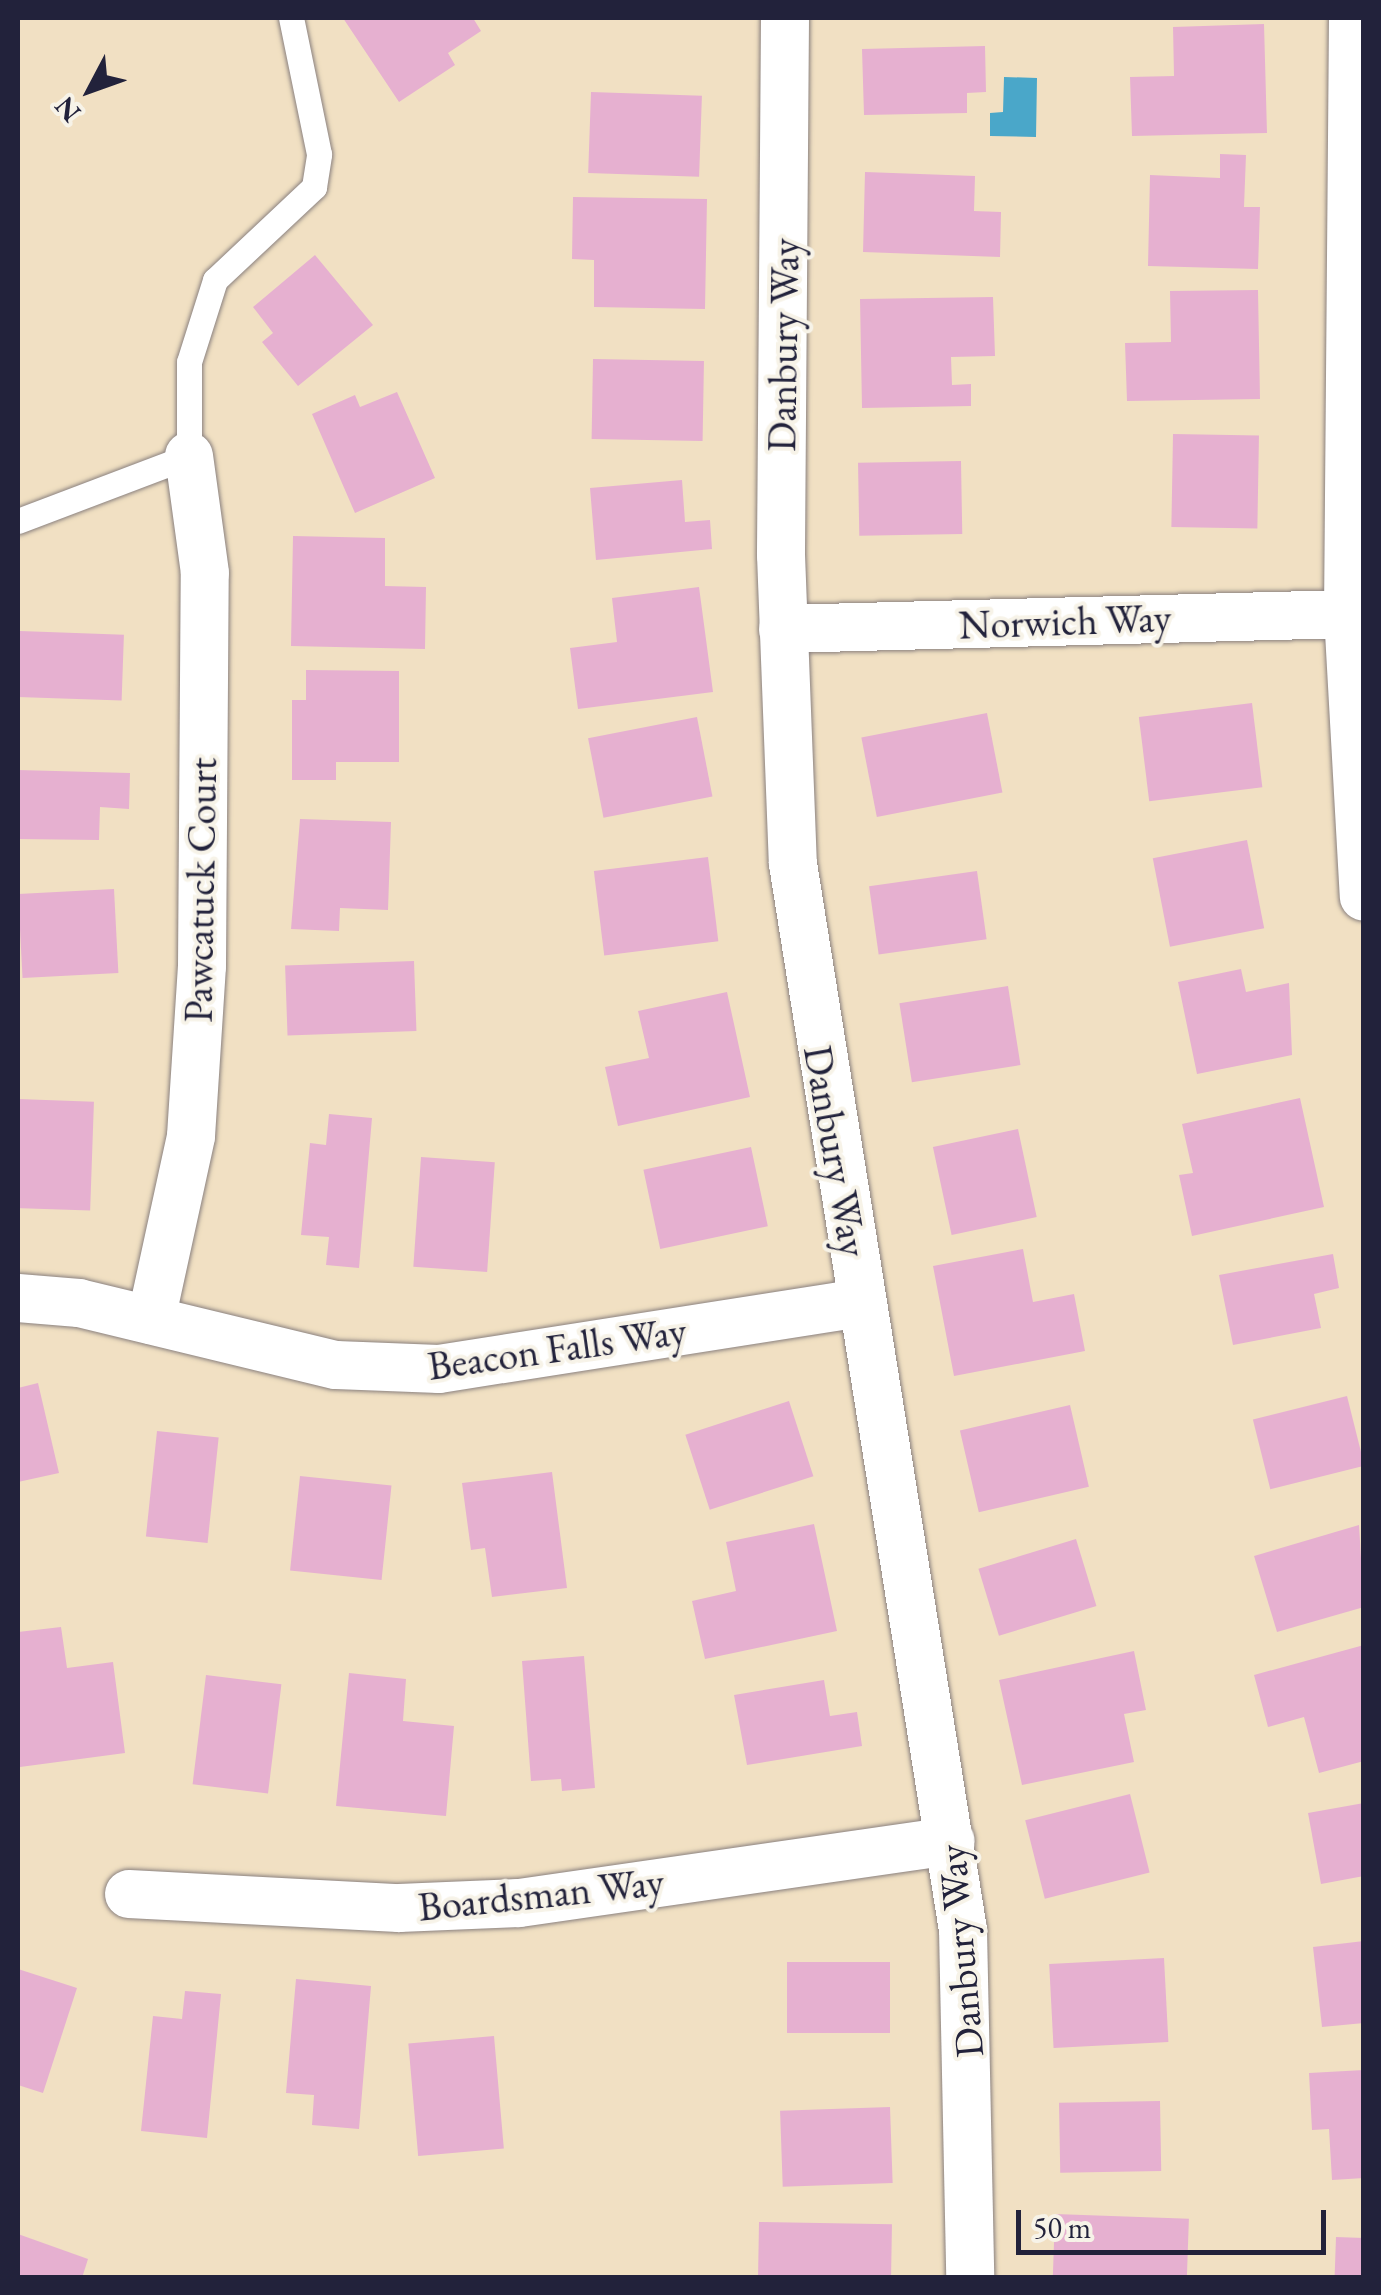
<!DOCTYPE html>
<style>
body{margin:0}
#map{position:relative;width:1381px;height:2295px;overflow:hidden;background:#f1e0c3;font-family:"EB Garamond",serif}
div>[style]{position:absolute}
.water>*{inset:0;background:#4aa7c9}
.building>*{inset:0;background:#e6b0d0;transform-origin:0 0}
.roads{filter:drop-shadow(0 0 2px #8a817f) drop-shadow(0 0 2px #8a817f)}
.lane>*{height:25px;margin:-12.5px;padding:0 12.5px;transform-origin:12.5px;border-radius:12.5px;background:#fff}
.street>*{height:48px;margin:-24px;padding:0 24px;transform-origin:24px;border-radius:24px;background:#fff}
span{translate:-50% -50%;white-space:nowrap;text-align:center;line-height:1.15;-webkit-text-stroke:8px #f7f3e8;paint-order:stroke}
.street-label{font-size:40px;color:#22223b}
.frame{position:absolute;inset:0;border:20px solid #22223b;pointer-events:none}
.north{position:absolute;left:40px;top:40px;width:100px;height:100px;-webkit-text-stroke:8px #f7f3e8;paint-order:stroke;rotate:229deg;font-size:28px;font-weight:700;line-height:40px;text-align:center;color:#22223b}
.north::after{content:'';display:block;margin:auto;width:35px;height:45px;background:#22223b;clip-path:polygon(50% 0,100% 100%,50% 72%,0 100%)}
.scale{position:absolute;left:1016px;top:2210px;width:310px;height:45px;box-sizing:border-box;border:5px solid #22223b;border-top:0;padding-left:12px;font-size:30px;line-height:35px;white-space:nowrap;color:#22223b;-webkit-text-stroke:8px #f7f3e8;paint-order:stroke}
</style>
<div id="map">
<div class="water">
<i style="clip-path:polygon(1004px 77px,1037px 78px,1036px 137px,990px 136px,990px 113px,1003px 112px)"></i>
</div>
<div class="building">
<i style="clip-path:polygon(343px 18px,473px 18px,481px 31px,448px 53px,455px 65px,399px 102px)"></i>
<i style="clip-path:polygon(1264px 24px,1267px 133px,1132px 136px,1130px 77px,1174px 76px,1173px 27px)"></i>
<i style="clip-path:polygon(985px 46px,986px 92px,967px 93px,967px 113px,864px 115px,862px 49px)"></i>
<i style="left:591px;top:92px;width:111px;height:81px;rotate:2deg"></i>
<i style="clip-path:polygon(1220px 154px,1246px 155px,1244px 207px,1260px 207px,1258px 269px,1148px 266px,1150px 175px,1220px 178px)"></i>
<i style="clip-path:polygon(865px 172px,975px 176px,974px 211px,1001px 212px,1000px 257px,863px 252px)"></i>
<i style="clip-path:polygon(573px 197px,707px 199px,705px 309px,594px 307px,594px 260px,572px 259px)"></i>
<i style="clip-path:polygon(315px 255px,373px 325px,298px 386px,262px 342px,273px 333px,253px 307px)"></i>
<i style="clip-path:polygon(1258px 290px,1260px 399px,1127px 401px,1125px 343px,1171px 342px,1170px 291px)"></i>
<i style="clip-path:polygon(993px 297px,995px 356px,951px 357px,952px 385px,971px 384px,971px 406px,862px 408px,860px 299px)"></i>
<i style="left:593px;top:359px;width:111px;height:80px;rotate:1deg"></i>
<i style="clip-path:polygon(397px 392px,435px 478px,355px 513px,312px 414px,355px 395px,360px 407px)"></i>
<i style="left:1173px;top:434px;width:86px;height:93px;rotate:1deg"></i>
<i style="left:961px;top:461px;width:73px;height:103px;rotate:89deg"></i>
<i style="clip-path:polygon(682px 480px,685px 522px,710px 520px,712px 549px,596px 560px,590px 488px)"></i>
<i style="clip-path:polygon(293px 536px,385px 538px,385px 586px,426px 587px,425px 649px,291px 646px)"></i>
<i style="clip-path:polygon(699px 587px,713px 692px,578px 709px,570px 648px,617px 642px,612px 598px)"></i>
<i style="left:20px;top:631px;width:104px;height:66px;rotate:2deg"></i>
<i style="clip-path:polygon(306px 670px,399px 671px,399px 762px,336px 762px,336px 780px,292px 780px,292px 700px,306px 700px)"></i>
<i style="left:1252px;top:703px;width:85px;height:114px;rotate:83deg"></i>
<i style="left:987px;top:713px;width:81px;height:128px;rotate:79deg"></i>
<i style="left:697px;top:717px;width:81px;height:111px;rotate:79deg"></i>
<i style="clip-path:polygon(18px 770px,130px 773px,129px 809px,100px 807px,99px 840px,18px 839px)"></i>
<i style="clip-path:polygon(300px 819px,391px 822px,388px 910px,340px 908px,339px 931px,291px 929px)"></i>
<i style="left:1247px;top:840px;width:90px;height:96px;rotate:79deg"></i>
<i style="left:708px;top:857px;width:85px;height:115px;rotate:83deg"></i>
<i style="left:977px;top:871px;width:69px;height:109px;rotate:82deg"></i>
<i style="left:114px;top:889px;width:84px;height:96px;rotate:87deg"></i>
<i style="left:414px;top:961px;width:70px;height:129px;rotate:88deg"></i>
<i style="clip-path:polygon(1241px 969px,1246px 992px,1289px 983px,1292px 1055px,1197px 1074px,1178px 982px)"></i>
<i style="left:1008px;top:986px;width:80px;height:110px;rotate:81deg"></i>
<i style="clip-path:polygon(727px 992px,750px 1097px,618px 1126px,605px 1067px,649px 1058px,638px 1011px)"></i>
<i style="clip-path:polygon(1300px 1098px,1324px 1207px,1192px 1236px,1179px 1175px,1193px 1173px,1182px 1124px)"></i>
<i style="left:18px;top:1099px;width:76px;height:109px;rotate:2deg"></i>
<i style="clip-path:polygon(329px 1114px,372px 1118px,359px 1268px,326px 1265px,329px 1237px,301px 1235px,310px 1143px,326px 1145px)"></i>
<i style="left:1018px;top:1129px;width:90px;height:87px;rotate:78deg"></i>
<i style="left:751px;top:1147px;width:81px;height:110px;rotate:78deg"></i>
<i style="left:421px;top:1157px;width:74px;height:110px;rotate:4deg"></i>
<i style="clip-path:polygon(1023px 1249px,1033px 1302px,1074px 1294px,1085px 1351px,954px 1376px,933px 1266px)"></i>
<i style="clip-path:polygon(1333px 1254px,1339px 1288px,1314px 1294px,1321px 1328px,1233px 1345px,1219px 1275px)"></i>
<i style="clip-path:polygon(38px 1383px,59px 1473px,18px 1482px,18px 1388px)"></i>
<i style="left:1347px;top:1396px;width:72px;height:97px;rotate:76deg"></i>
<i style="left:789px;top:1401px;width:79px;height:109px;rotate:72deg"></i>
<i style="left:1070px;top:1405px;width:84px;height:113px;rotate:77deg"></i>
<i style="left:157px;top:1431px;width:62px;height:106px;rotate:6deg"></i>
<i style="clip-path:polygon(552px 1472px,567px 1588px,492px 1597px,485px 1548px,471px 1550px,462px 1483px)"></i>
<i style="left:300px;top:1476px;width:92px;height:95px;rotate:6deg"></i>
<i style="clip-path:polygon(814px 1524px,837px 1631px,705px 1659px,692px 1601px,736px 1591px,726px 1542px)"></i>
<i style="clip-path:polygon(1359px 1525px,1364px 1607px,1277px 1632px,1254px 1556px)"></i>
<i style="left:1076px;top:1539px;width:70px;height:102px;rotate:73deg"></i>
<i style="clip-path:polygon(61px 1627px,67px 1668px,113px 1662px,125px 1753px,20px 1767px,18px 1632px)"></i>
<i style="clip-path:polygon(1364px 1645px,1364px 1761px,1319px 1773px,1304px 1717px,1268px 1727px,1254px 1675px)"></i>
<i style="clip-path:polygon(1134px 1651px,1146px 1710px,1124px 1714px,1134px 1762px,1022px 1785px,999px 1680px)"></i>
<i style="clip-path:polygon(584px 1656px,595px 1788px,562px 1791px,561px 1779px,531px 1781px,522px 1661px)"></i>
<i style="clip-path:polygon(349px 1673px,406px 1679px,403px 1721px,454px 1726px,446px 1816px,336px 1806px)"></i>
<i style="left:206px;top:1675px;width:76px;height:110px;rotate:7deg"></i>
<i style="clip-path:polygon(824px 1680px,830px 1716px,857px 1712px,862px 1746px,747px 1765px,734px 1695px)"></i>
<i style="left:1130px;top:1794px;width:81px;height:108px;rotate:76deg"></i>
<i style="clip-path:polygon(1364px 1803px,1364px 1876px,1321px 1884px,1308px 1813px)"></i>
<i style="clip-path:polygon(1364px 1941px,1364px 2023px,1322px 2027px,1313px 1947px)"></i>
<i style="left:1164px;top:1958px;width:84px;height:115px;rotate:87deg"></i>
<i style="left:787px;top:1962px;width:103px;height:71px"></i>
<i style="clip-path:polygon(18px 1969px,77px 1988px,43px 2093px,18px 2085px)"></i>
<i style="clip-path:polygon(296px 1979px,371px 1986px,359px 2129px,312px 2125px,314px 2095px,286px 2093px)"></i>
<i style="clip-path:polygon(185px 1991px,221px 1994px,207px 2138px,141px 2131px,153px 2016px,182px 2019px)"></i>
<i style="left:494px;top:2036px;width:113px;height:86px;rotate:85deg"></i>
<i style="clip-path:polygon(1364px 2070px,1364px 2178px,1332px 2180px,1329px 2129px,1312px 2130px,1309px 2073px)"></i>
<i style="left:1160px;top:2101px;width:70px;height:101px;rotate:89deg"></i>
<i style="left:890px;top:2107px;width:76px;height:110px;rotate:88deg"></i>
<i style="left:1055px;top:2214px;width:134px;height:64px;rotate:2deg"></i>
<i style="left:759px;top:2222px;width:133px;height:56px;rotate:1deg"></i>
<i style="clip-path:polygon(18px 2234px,88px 2259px,82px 2278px,18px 2278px)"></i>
<i style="left:1336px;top:2237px;width:28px;height:41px;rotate:2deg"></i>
</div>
<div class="roads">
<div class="lane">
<i style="left:18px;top:521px;width:183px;rotate:-20.8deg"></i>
<i style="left:189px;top:456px;width:94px;rotate:-90deg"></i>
<i style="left:189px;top:362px;width:86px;rotate:-72.4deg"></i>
<i style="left:215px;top:280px;width:136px;rotate:-43.2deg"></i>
<i style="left:314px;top:187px;width:33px;rotate:-81deg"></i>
<i style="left:319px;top:154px;width:139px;rotate:-101.6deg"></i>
</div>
<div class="street">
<i style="left:785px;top:18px;width:537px;rotate:90.43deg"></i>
<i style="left:781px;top:555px;width:309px;rotate:87.8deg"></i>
<i style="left:793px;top:864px;width:1079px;rotate:80.94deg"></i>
<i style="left:963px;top:1930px;width:348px;rotate:88.8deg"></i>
<i style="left:1353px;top:18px;width:596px;rotate:90.48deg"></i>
<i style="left:1348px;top:614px;width:283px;rotate:86.8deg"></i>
<i style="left:783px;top:629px;width:565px;rotate:-1.52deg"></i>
<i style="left:18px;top:1298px;width:61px;rotate:4.7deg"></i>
<i style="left:79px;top:1303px;width:264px;rotate:13.6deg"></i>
<i style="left:336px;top:1365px;width:103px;rotate:2.2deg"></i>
<i style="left:439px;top:1369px;width:428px;rotate:-8.9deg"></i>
<i style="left:151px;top:1320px;width:188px;rotate:-77.7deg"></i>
<i style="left:191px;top:1136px;width:170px;rotate:-86.3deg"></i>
<i style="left:202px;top:966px;width:393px;rotate:-89.6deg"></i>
<i style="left:205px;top:573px;width:118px;rotate:-97.8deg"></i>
<i style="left:129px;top:1894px;width:270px;rotate:3deg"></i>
<i style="left:399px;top:1908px;width:120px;rotate:-2.4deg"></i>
<i style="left:519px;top:1903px;width:436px;rotate:-8.2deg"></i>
</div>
</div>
<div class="street-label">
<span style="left:783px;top:345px;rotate:-89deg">Danbury Way</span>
<span style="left:1065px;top:621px;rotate:-2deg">Norwich Way</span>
<span style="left:200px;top:890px;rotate:-89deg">Pawcatuck Court</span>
<span style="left:836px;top:1151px;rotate:80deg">Danbury Way</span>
<span style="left:557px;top:1348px;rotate:-8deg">Beacon Falls Way</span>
<span style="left:541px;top:1894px;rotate:-6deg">Boardsman Way</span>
<span style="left:960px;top:1951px;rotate:-95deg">Danbury Way</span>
</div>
<div class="frame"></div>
<div class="north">N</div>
<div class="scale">50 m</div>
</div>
